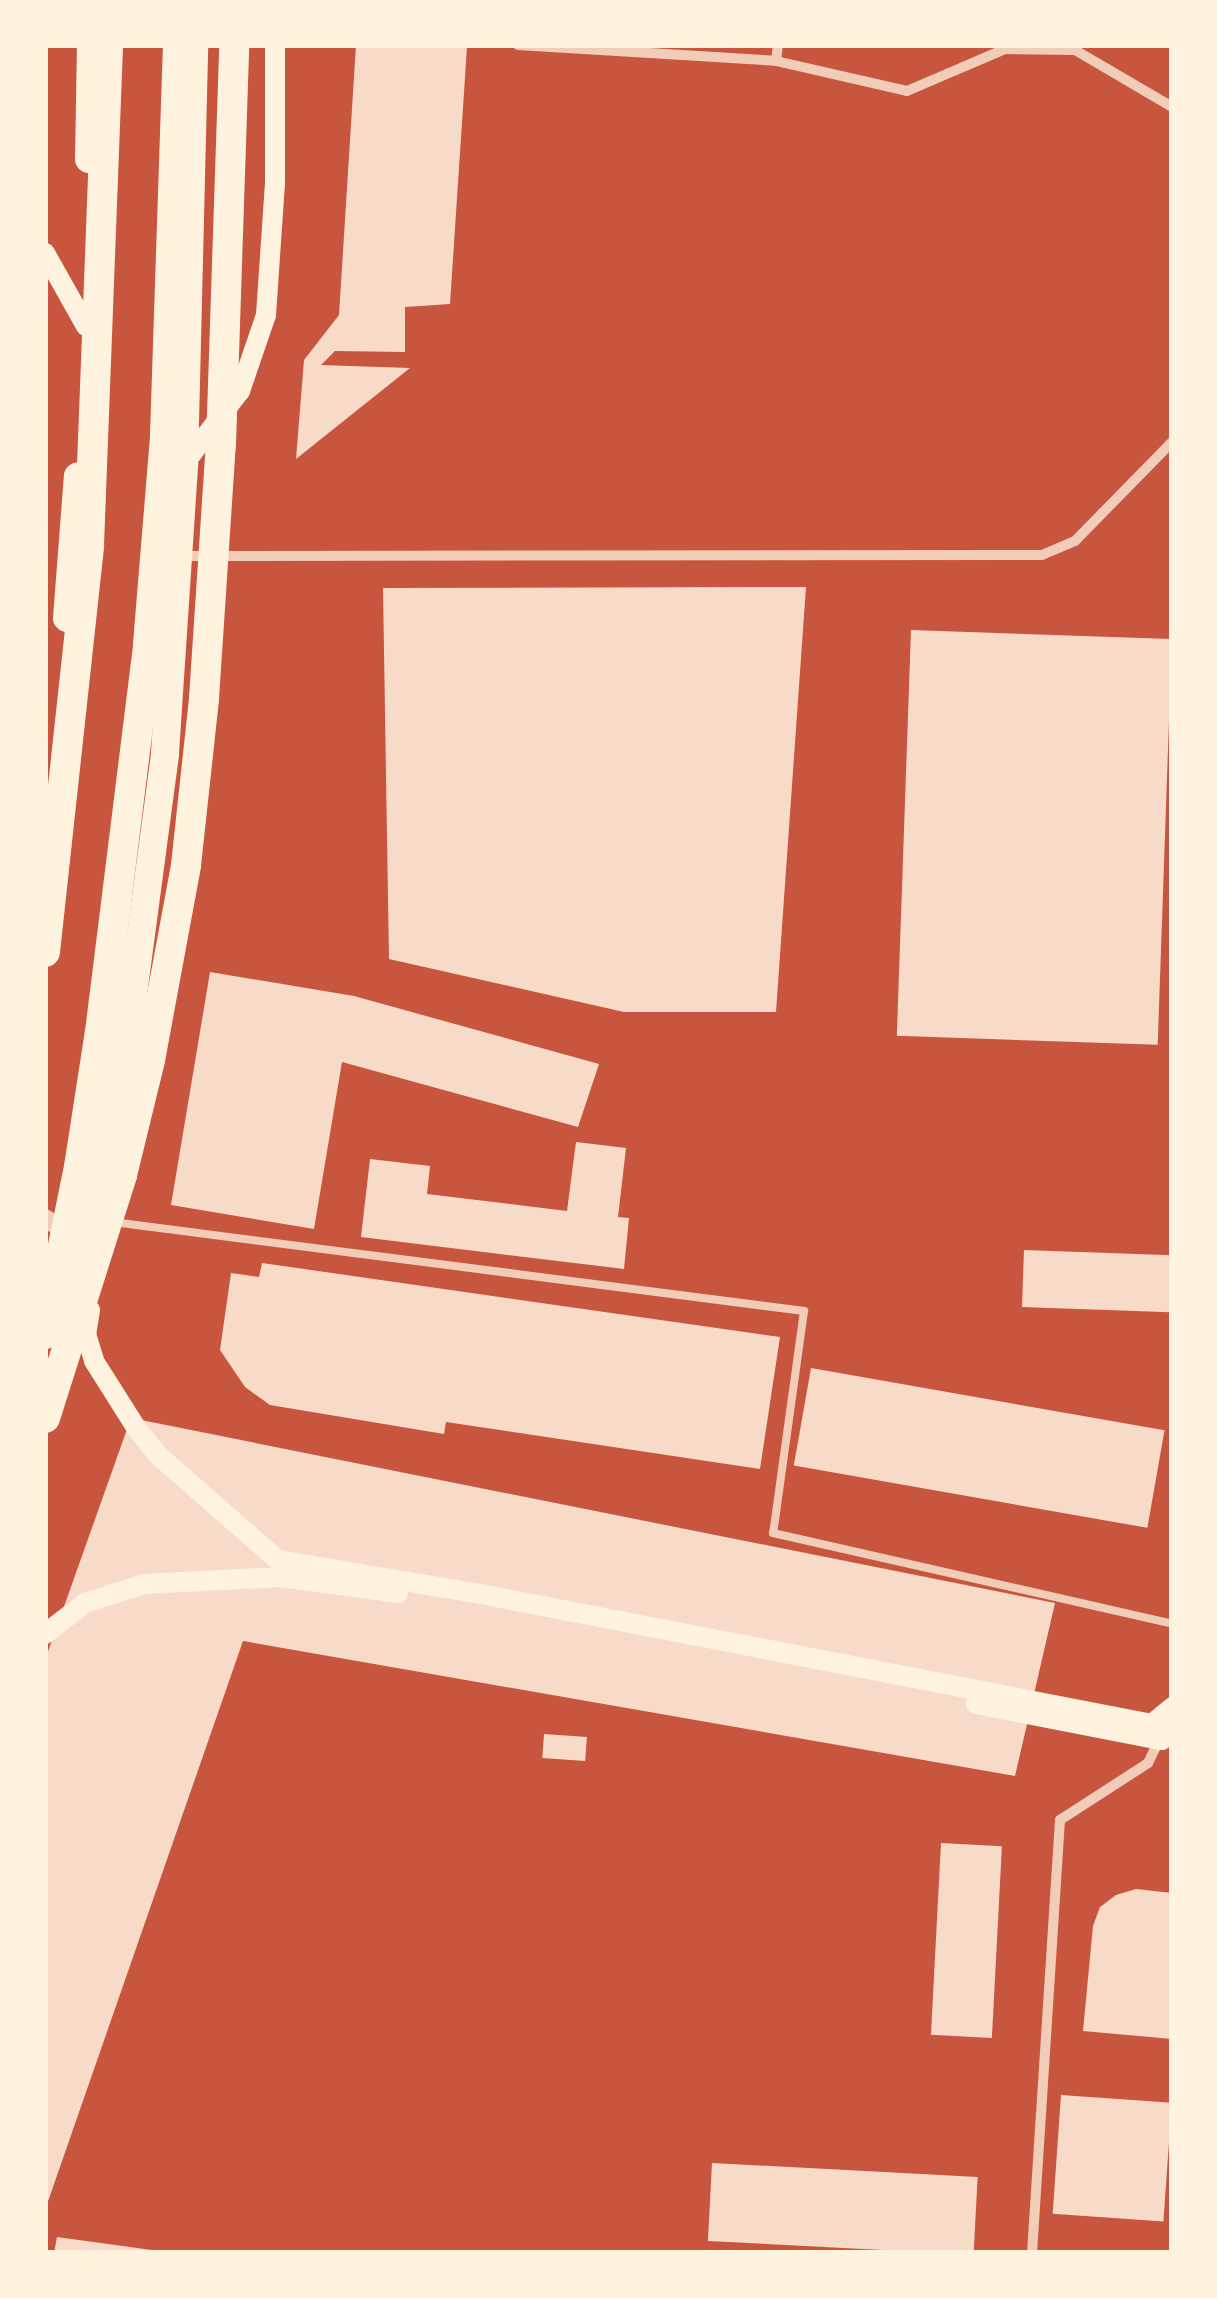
<!DOCTYPE html>
<style>
body{margin:0}
#map{position:relative;width:1217px;height:2298px;overflow:hidden;background:#c8553d;font-family:Roboto,sans-serif}
div>[style]{position:absolute}
.building>*{inset:0;background:#f7dbc8;transform-origin:0 0}
.service>*{height:8px;margin:-4px;padding:0 4px;transform-origin:4px;border-radius:4px;background:#f1ccb7}
.minor>*{height:10px;margin:-5px;padding:0 5px;transform-origin:5px;border-radius:5px;background:#f1ccb7}
.tertiary>*{height:18px;margin:-9px;padding:0 9px;transform-origin:9px;border-radius:9px;background:#f1ccb7}
.secondary>*{height:20px;margin:-10px;padding:0 10px;transform-origin:10px;border-radius:10px;background:#fff3e0}
.trunk>*{height:28px;margin:-14px;padding:0 14px;transform-origin:14px;border-radius:14px;background:#fff3e0}
.motorway>*{height:30px;margin:-15px;padding:0 15px;transform-origin:15px;border-radius:15px;background:#fff3e0}
span{translate:-50% -50%;white-space:nowrap;text-align:center;line-height:1.15;-webkit-text-stroke:10px #fff3e0;paint-order:stroke}
.frame{position:absolute;inset:0;border:48px solid #fff3e0;pointer-events:none}
</style>
<div id="map">
<div class="building">
<i style="clip-path:polygon(356px 45px,467px 47px,450px 304px,405px 307px,405px 352px,335px 351px,321px 365px,410px 368px,296px 459px,304px 360px,339px 315px)"></i>
<i style="clip-path:polygon(806px 587px,776px 1012px,624px 1012px,389px 959px,383px 588px)"></i>
<i style="left:911px;top:630px;width:261px;height:406px;rotate:2deg"></i>
<i style="clip-path:polygon(210px 972px,354px 996px,599px 1064px,578px 1127px,342px 1062px,314px 1229px,171px 1205px)"></i>
<i style="clip-path:polygon(576px 1142px,626px 1148px,618px 1217px,629px 1218px,624px 1269px,361px 1237px,370px 1159px,430px 1166px,427px 1194px,567px 1211px)"></i>
<i style="left:1024px;top:1250px;width:148px;height:57px;rotate:2deg"></i>
<i style="clip-path:polygon(262px 1263px,780px 1337px,760px 1469px,446px 1422px,444px 1434px,270px 1405px,245px 1387px,220px 1350px,231px 1273px,259px 1277px)"></i>
<i style="left:811px;top:1368px;width:359px;height:99px;rotate:10deg"></i>
<i style="clip-path:polygon(131px 1418px,1055px 1603px,1015px 1776px,243px 1641px,45px 2210px,45px 1660px)"></i>
<i style="left:544px;top:1734px;width:43px;height:24px;rotate:4deg"></i>
<i style="left:941px;top:1843px;width:61px;height:192px;rotate:3deg"></i>
<i style="clip-path:polygon(1136px 1889px,1172px 1893px,1172px 2039px,1083px 2031px,1093px 1926px,1100px 1907px,1116px 1895px)"></i>
<i style="left:1061px;top:2095px;width:111px;height:119px;rotate:4deg"></i>
<i style="left:712px;top:2163px;width:266px;height:78px;rotate:3deg"></i>
<i style="clip-path:polygon(57px 2237px,159px 2251px,159px 2253px,54px 2253px)"></i>
</div>
<div class="service">
<i style="left:113px;top:1222px;width:697px;rotate:7.34deg"></i>
<i style="left:804px;top:1311px;width:224px;rotate:97.9deg"></i>
<i style="left:773px;top:1533px;width:409px;rotate:12.8deg"></i>
</div>
<div class="minor">
<i style="left:518px;top:45px;width:258px;rotate:3.5deg"></i>
<i style="left:776px;top:61px;width:134px;rotate:12.9deg"></i>
<i style="left:907px;top:91px;width:107px;rotate:-23.2deg"></i>
<i style="left:1005px;top:49px;width:70px;rotate:0.8deg"></i>
<i style="left:1075px;top:50px;width:113px;rotate:30.4deg"></i>
<i style="left:776px;top:61px;width:16px;rotate:-83deg"></i>
<i style="left:181px;top:556px;width:861px;rotate:-0.07deg"></i>
<i style="left:1042px;top:555px;width:36px;rotate:-23deg"></i>
<i style="left:1075px;top:541px;width:139px;rotate:-45.6deg"></i>
<i style="left:1032px;top:2253px;width:434px;rotate:-86.3deg"></i>
<i style="left:1060px;top:1820px;width:105px;rotate:-32.9deg"></i>
<i style="left:1148px;top:1763px;width:28px;rotate:-64deg"></i>
</div>
<div class="tertiary">
<i style="left:45px;top:1218px;width:32px;rotate:34deg"></i>
</div>
<div class="secondary">
<i style="left:45px;top:253px;width:84px;rotate:60.7deg"></i>
<i style="left:184px;top:464px;width:92px;rotate:-52.5deg"></i>
<i style="left:240px;top:391px;width:80px;rotate:-71.1deg"></i>
<i style="left:266px;top:315px;width:131px;rotate:-86.1deg"></i>
<i style="left:275px;top:184px;width:139px;rotate:-90deg"></i>
<i style="left:90px;top:1310px;width:24px;rotate:99deg"></i>
<i style="left:86px;top:1334px;width:28px;rotate:73deg"></i>
<i style="left:94px;top:1361px;width:80px;rotate:57.7deg"></i>
<i style="left:137px;top:1429px;width:35px;rotate:51deg"></i>
<i style="left:159px;top:1456px;width:158px;rotate:41.2deg"></i>
<i style="left:278px;top:1560px;width:200px;rotate:9.5deg"></i>
<i style="left:475px;top:1593px;width:690px;rotate:10.95deg"></i>
<i style="left:1152px;top:1724px;width:26px;rotate:-40deg"></i>
<i style="left:45px;top:1634px;width:51px;rotate:-37.8deg"></i>
<i style="left:85px;top:1603px;width:62px;rotate:-17.9deg"></i>
<i style="left:144px;top:1584px;width:136px;rotate:-2.9deg"></i>
<i style="left:280px;top:1577px;width:119px;rotate:7.7deg"></i>
<i style="left:976px;top:1704px;width:189px;rotate:11deg"></i>
<i style="left:1162px;top:1740px;width:13px;rotate:-39deg"></i>
</div>
<div class="trunk">
<i style="left:89px;top:159px;width:114px;rotate:-89deg"></i>
<i style="left:67px;top:618px;width:142px;rotate:-85.6deg"></i>
<i style="left:74px;top:1285px;width:259px;rotate:-78deg"></i>
<i style="left:128px;top:1032px;width:281px;rotate:-82.4deg"></i>
<i style="left:165px;top:753px;width:290px;rotate:-86.2deg"></i>
<i style="left:184px;top:464px;width:419px;rotate:-88.6deg"></i>
</div>
<div class="motorway">
<i style="left:45px;top:952px;width:409px;rotate:-83.8deg"></i>
<i style="left:89px;top:545px;width:500px;rotate:-87.82deg"></i>
<i style="left:45px;top:1334px;width:170px;rotate:-78.5deg"></i>
<i style="left:79px;top:1167px;width:137px;rotate:-81.2deg"></i>
<i style="left:100px;top:1032px;width:391px;rotate:-82.9deg"></i>
<i style="left:148px;top:644px;width:210px;rotate:-85.3deg"></i>
<i style="left:165px;top:435px;width:390px;rotate:-88.1deg"></i>
<i style="left:45px;top:1418px;width:255px;rotate:-72.4deg"></i>
<i style="left:122px;top:1175px;width:118px;rotate:-76.3deg"></i>
<i style="left:150px;top:1060px;width:198px;rotate:-79.5deg"></i>
<i style="left:186px;top:865px;width:168px;rotate:-83.8deg"></i>
<i style="left:204px;top:698px;width:254px;rotate:-86.2deg"></i>
<i style="left:221px;top:445px;width:400px;rotate:-88.1deg"></i>
</div>
<div class="frame"></div>
</div>
